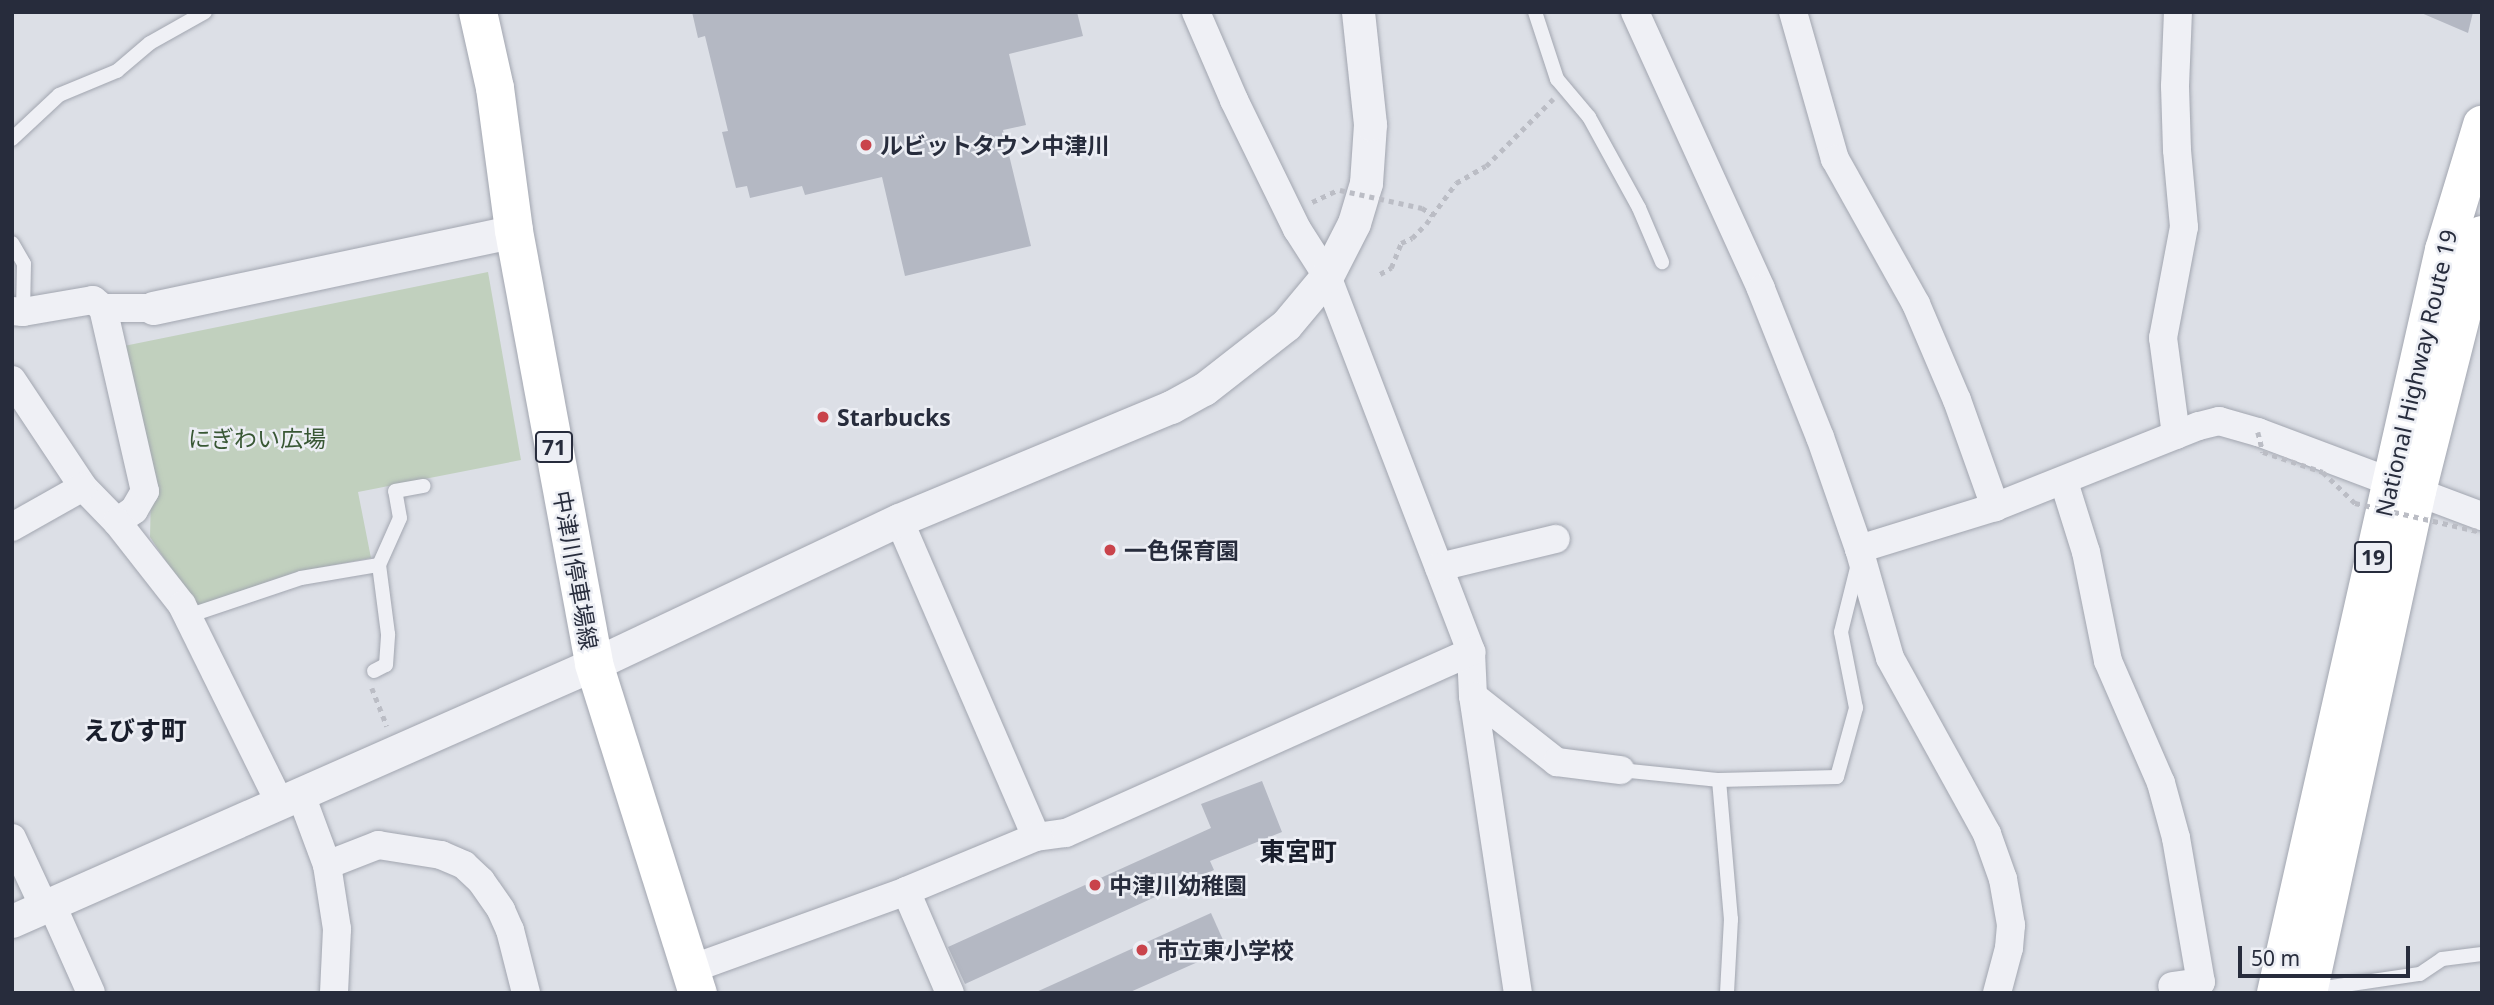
<!DOCTYPE html>
<meta charset="utf-8">
<style>
body{margin:0}
#map{position:relative;width:2494px;height:1005px;overflow:hidden;background:#dcdfe6;font-family:"Noto Sans","Noto Sans JP",sans-serif}
div>[style]{position:absolute}
.green>*{inset:0;background:#c1d0be}
.building>*{inset:0;background:#b4b8c3}
.path>*{height:4.5px;margin-top:-2.25px;transform-origin:0;background:repeating-linear-gradient(90deg,#bbbdc5 0 5px,transparent 0 10px)}
.roads{filter:drop-shadow(0 0 2px #a2a6b0) drop-shadow(0 0 2px #a2a6b0)}
.service>*{height:14px;margin:-7px;padding:0 7px;transform-origin:7px;border-radius:7px;background:#eff0f5}
.minor>*{height:28px;margin:-14px;padding:0 14px;transform-origin:14px;border-radius:14px;background:#eff0f5}
.tertiary>*{height:33px;margin:-16.5px;padding:0 16.5px;transform-origin:16.5px;border-radius:16.5px;background:#eff0f5}
.primary>*{height:38px;margin:-19px;padding:0 19px;transform-origin:19px;border-radius:19px;background:#fff}
.trunk>*{height:38px;margin:-19px;padding:0 19px;transform-origin:19px;border-radius:19px;background:#fff}
.path-bridge>*{height:4.5px;margin-top:-2.25px;transform-origin:0;background:repeating-linear-gradient(90deg,#bbbdc5 0 5px,transparent 0 10px)}
.dots>*{width:19px;height:19px;translate:-50% -50%;box-sizing:border-box;border:4px solid #eceef4;border-radius:50%}
span{translate:-50% -50%;white-space:nowrap;text-align:center;line-height:1.15;-webkit-text-stroke:5px #eceef4;paint-order:stroke}
.shield-label span{padding:2px 5px;background:#eceef4;border:2px solid;border-radius:5px;-webkit-text-stroke-width:0}
.shield-label{font-size:21px;color:#272c3c;font-weight:700}
.poi-label{font-size:23px;color:#272c3c;font-weight:700}
.left{translate:0 -50%;text-align:left}
.street-label{font-size:23px;color:#272c3c}
.park-label{font-size:23px;color:#385734}
.quarter-label{font-size:26px;color:#191e2c;font-weight:700}
.frame{position:absolute;inset:0;border:14px solid #272c3c;pointer-events:none}
.scale{position:absolute;left:2238px;top:946px;width:172px;height:32px;box-sizing:border-box;border:4px solid #272c3c;border-top:0;padding-left:9px;font-size:21px;line-height:24px;white-space:nowrap;color:#272c3c;-webkit-text-stroke:5px #eceef4;paint-order:stroke}
</style>
<div id="map">
<div class="green">
<i style="clip-path:polygon(488px 272px,521px 460px,358px 492px,371px 558px,296px 572px,196px 607px,150px 537px,151px 495px,119px 347px)"></i>
</div>
<div class="building">
<i style="clip-path:polygon(692px 12px,1077px 12px,1083px 36px,1009px 54px,1026px 125px,1003px 130px,1031px 246px,905px 276px,882px 177px,805px 195px,802px 186px,750px 198px,747px 186px,736px 188px,722px 132px,728px 131px,705px 36px,698px 38px)"></i>
<i style="clip-path:polygon(2419px 12px,2473px 12px,2468px 33px)"></i>
<i style="clip-path:polygon(1262px 781px,1282px 832px,1210px 861px,1214px 870px,965px 984px,948px 947px,1211px 828px,1201px 804px)"></i>
<i style="clip-path:polygon(1211px 913px,1227px 949px,1128px 993px,1034px 993px)"></i>
</div>
<div class="path">
<i style="left:1312px;top:202px;width:26px;rotate:-25deg"></i>
<i style="left:1422px;top:208px;width:13px;rotate:32deg"></i>
<i style="left:1380px;top:274px;width:13px;rotate:-29deg"></i>
<i style="left:1391px;top:268px;width:27px;rotate:-68deg"></i>
<i style="left:1401px;top:243px;width:12px;rotate:-24deg"></i>
<i style="left:1412px;top:238px;width:20px;rotate:-45deg"></i>
<i style="left:1426px;top:224px;width:51px;rotate:-53.8deg"></i>
<i style="left:1456px;top:183px;width:34px;rotate:-30deg"></i>
<i style="left:1486px;top:166px;width:95px;rotate:-45deg"></i>
<i style="left:372px;top:688px;width:41px;rotate:68.5deg"></i>
</div>
<div class="roads">
<div class="service">
<i style="left:1535px;top:12px;width:71px;rotate:71.8deg"></i>
<i style="left:1557px;top:79px;width:50px;rotate:49.9deg"></i>
<i style="left:1589px;top:117px;width:104px;rotate:61.2deg"></i>
<i style="left:1639px;top:208px;width:59px;rotate:66.9deg"></i>
<i style="left:12px;top:139px;width:64px;rotate:-43.1deg"></i>
<i style="left:59px;top:95px;width:63px;rotate:-22.5deg"></i>
<i style="left:117px;top:71px;width:43px;rotate:-40.3deg"></i>
<i style="left:150px;top:43px;width:63px;rotate:-29.4deg"></i>
<i style="left:12px;top:243px;width:24px;rotate:60deg"></i>
<i style="left:24px;top:264px;width:48px;rotate:91.2deg"></i>
<i style="left:188px;top:616px;width:119px;rotate:-18.6deg"></i>
<i style="left:301px;top:578px;width:79px;rotate:-9.5deg"></i>
<i style="left:379px;top:565px;width:51px;rotate:-65.9deg"></i>
<i style="left:400px;top:518px;width:27px;rotate:-100deg"></i>
<i style="left:395px;top:491px;width:29px;rotate:-10deg"></i>
<i style="left:374px;top:671px;width:13px;rotate:-27deg"></i>
<i style="left:386px;top:665px;width:31px;rotate:-86deg"></i>
<i style="left:388px;top:634px;width:70px;rotate:-97.4deg"></i>
<i style="left:1620px;top:770px;width:100px;rotate:5.8deg"></i>
<i style="left:1719px;top:780px;width:118px;rotate:-1.5deg"></i>
<i style="left:1837px;top:777px;width:72px;rotate:-74.6deg"></i>
<i style="left:1856px;top:708px;width:77px;rotate:-101.2deg"></i>
<i style="left:1841px;top:632px;width:70px;rotate:-76deg"></i>
<i style="left:1719px;top:780px;width:140px;rotate:85.1deg"></i>
<i style="left:1731px;top:919px;width:74px;rotate:93.1deg"></i>
<i style="left:2311px;top:990px;width:110px;rotate:-8.4deg"></i>
<i style="left:2420px;top:974px;width:27px;rotate:-34deg"></i>
<i style="left:2442px;top:959px;width:40px;rotate:-7.1deg"></i>
</div>
<div class="minor">
<i style="left:1196px;top:12px;width:96px;rotate:66.6deg"></i>
<i style="left:1234px;top:100px;width:144px;rotate:64deg"></i>
<i style="left:1297px;top:229px;width:56px;rotate:57.4deg"></i>
<i style="left:1327px;top:276px;width:403px;rotate:69deg"></i>
<i style="left:1471px;top:652px;width:44px;rotate:87.4deg"></i>
<i style="left:1473px;top:696px;width:300px;rotate:81.4deg"></i>
<i style="left:1635px;top:12px;width:304px;rotate:65.5deg"></i>
<i style="left:1761px;top:289px;width:159px;rotate:68.3deg"></i>
<i style="left:1820px;top:437px;width:119px;rotate:70.8deg"></i>
<i style="left:1859px;top:549px;width:113px;rotate:74.1deg"></i>
<i style="left:1890px;top:658px;width:201px;rotate:61.1deg"></i>
<i style="left:1987px;top:834px;width:48px;rotate:70.4deg"></i>
<i style="left:2003px;top:879px;width:47px;rotate:80.1deg"></i>
<i style="left:2011px;top:925px;width:23px;rotate:95deg"></i>
<i style="left:2009px;top:948px;width:47px;rotate:104.9deg"></i>
<i style="left:1793px;top:12px;width:153px;rotate:74.1deg"></i>
<i style="left:1835px;top:159px;width:166px;rotate:60.8deg"></i>
<i style="left:1916px;top:304px;width:104px;rotate:66.9deg"></i>
<i style="left:1957px;top:400px;width:114px;rotate:70.4deg"></i>
<i style="left:103px;top:308px;width:188px;rotate:77.1deg"></i>
<i style="left:145px;top:491px;width:22px;rotate:120deg"></i>
<i style="left:134px;top:510px;width:21px;rotate:145deg"></i>
<i style="left:12px;top:311px;width:11px;rotate:5deg"></i>
<i style="left:23px;top:312px;width:71px;rotate:-9.7deg"></i>
<i style="left:93px;top:300px;width:13px;rotate:39deg"></i>
<i style="left:103px;top:308px;width:50px"></i>
<i style="left:12px;top:380px;width:128px;rotate:56.4deg"></i>
<i style="left:83px;top:487px;width:49px;rotate:45.8deg"></i>
<i style="left:117px;top:522px;width:105px;rotate:51.9deg"></i>
<i style="left:182px;top:605px;width:221px;rotate:63.7deg"></i>
<i style="left:2176px;top:435px;width:98px;rotate:-97.6deg"></i>
<i style="left:2163px;top:338px;width:113px;rotate:-79.3deg"></i>
<i style="left:2184px;top:227px;width:77px;rotate:-95.2deg"></i>
<i style="left:2177px;top:150px;width:64px;rotate:-91.8deg"></i>
<i style="left:2175px;top:86px;width:74px;rotate:-87.7deg"></i>
<i style="left:2064px;top:482px;width:73px;rotate:72.6deg"></i>
<i style="left:2086px;top:552px;width:111px;rotate:78.6deg"></i>
<i style="left:2108px;top:661px;width:133px;rotate:66.5deg"></i>
<i style="left:2161px;top:783px;width:57px;rotate:74.7deg"></i>
<i style="left:2176px;top:838px;width:146px;rotate:80.2deg"></i>
<i style="left:2201px;top:982px;width:29px;rotate:172deg"></i>
<i style="left:899px;top:520px;width:345px;rotate:66.6deg"></i>
<i style="left:12px;top:527px;width:81px;rotate:-29.4deg"></i>
<i style="left:1859px;top:549px;width:142px;rotate:-17.2deg"></i>
<i style="left:1995px;top:507px;width:219px;rotate:-21.7deg"></i>
<i style="left:2199px;top:426px;width:21px;rotate:-14deg"></i>
<i style="left:2219px;top:421px;width:41px;rotate:15.8deg"></i>
<i style="left:2258px;top:432px;width:239px;rotate:20.6deg"></i>
<i style="left:1439px;top:567px;width:120px;rotate:-13.5deg"></i>
<i style="left:1473px;top:696px;width:107px;rotate:38.2deg"></i>
<i style="left:1557px;top:762px;width:64px;rotate:7.2deg"></i>
<i style="left:301px;top:795px;width:75px;rotate:69.6deg"></i>
<i style="left:327px;top:865px;width:65px;rotate:81.1deg"></i>
<i style="left:337px;top:929px;width:64px;rotate:92.7deg"></i>
<i style="left:12px;top:838px;width:76px;rotate:65.1deg"></i>
<i style="left:327px;top:865px;width:55px;rotate:-21.4deg"></i>
<i style="left:378px;top:845px;width:64px;rotate:9deg"></i>
<i style="left:441px;top:855px;width:25px;rotate:23deg"></i>
<i style="left:464px;top:865px;width:23px;rotate:43deg"></i>
<i style="left:481px;top:881px;width:35px;rotate:55deg"></i>
<i style="left:501px;top:910px;width:22px;rotate:66deg"></i>
<i style="left:510px;top:930px;width:65px;rotate:75.7deg"></i>
<i style="left:906px;top:891px;width:111px;rotate:66.7deg"></i>
<i style="left:51px;top:903px;width:98px;rotate:66deg"></i>
<i style="left:691px;top:969px;width:229px;rotate:-19.9deg"></i>
<i style="left:906px;top:891px;width:141px;rotate:-22.6deg"></i>
<i style="left:1036px;top:837px;width:30px;rotate:-8deg"></i>
<i style="left:1066px;top:833px;width:444px;rotate:-24.1deg"></i>
</div>
<div class="tertiary">
<i style="left:153px;top:308px;width:369px;rotate:-12deg"></i>
<i style="left:12px;top:921px;width:636px;rotate:-23.83deg"></i>
<i style="left:594px;top:664px;width:337px;rotate:-25.3deg"></i>
<i style="left:899px;top:520px;width:295px;rotate:-22.6deg"></i>
<i style="left:1171px;top:407px;width:38px;rotate:-29deg"></i>
<i style="left:1204px;top:389px;width:104px;rotate:-38deg"></i>
<i style="left:1286px;top:325px;width:64px;rotate:-50.1deg"></i>
<i style="left:1327px;top:276px;width:59px;rotate:-63deg"></i>
<i style="left:1354px;top:223px;width:42px;rotate:-73.3deg"></i>
<i style="left:1366px;top:183px;width:59px;rotate:-86.1deg"></i>
<i style="left:1370px;top:124px;width:113px;rotate:-96.1deg"></i>
</div>
<div class="primary">
<i style="left:478px;top:12px;width:78px;rotate:77.4deg"></i>
<i style="left:495px;top:88px;width:144px;rotate:82.4deg"></i>
<i style="left:514px;top:231px;width:440px;rotate:79.5deg"></i>
<i style="left:594px;top:664px;width:345px;rotate:72.5deg"></i>
</div>
<div class="trunk">
<i style="left:2276px;top:993px;width:762px;rotate:-77.26deg"></i>
<i style="left:2444px;top:250px;width:131px;rotate:-73.1deg"></i>
<i style="left:2308px;top:993px;width:514px;rotate:-77.75deg"></i>
<i style="left:2417px;top:491px;width:264px;rotate:-75.8deg"></i>
</div>
</div>
<div class="path-bridge">
<i style="left:1340px;top:190px;width:84px;rotate:12.4deg"></i>
<i style="left:2258px;top:432px;width:21px;rotate:76deg"></i>
<i style="left:2263px;top:452px;width:63px;rotate:18.4deg"></i>
<i style="left:2323px;top:472px;width:45px;rotate:44.1deg"></i>
<i style="left:2355px;top:503px;width:130px;rotate:12.9deg"></i>
</div>
<div class="dots">
<i style="left:866px;top:145px;background:#c9434b"></i>
<i style="left:823px;top:417px;background:#c9434b"></i>
<i style="left:1110px;top:550px;background:#c9434b"></i>
<i style="left:1095px;top:885px;background:#c9434b"></i>
<i style="left:1142px;top:950px;background:#c9434b"></i>
</div>
<div class="shield-label">
<span style="left:554px;top:447px">71</span>
<span style="left:2373px;top:557px">19</span>
</div>
<div class="poi-label">
<span class="left" style="left:880px;top:145px">ルビットタウン中津川</span>
<span class="left" style="left:837px;top:417px">Starbucks</span>
<span class="left" style="left:1124px;top:550px">一色保育園</span>
<span class="left" style="left:1109px;top:885px">中津川幼稚園</span>
<span class="left" style="left:1156px;top:950px">市立東小学校</span>
</div>
<div class="street-label">
<span style="left:2416px;top:373px;rotate:-77deg">National Highway Route 19</span>
<span style="left:576px;top:570px;rotate:80deg">中津川停車場線</span>
</div>
<div class="park-label">
<span style="left:257px;top:438px">にぎわい広場</span>
</div>
<div class="quarter-label">
<span style="left:135px;top:731px">えびす町</span>
<span style="left:1298px;top:852px">東宮町</span>
</div>
<div class="frame"></div>
<div class="scale">50 m</div>
</div>
